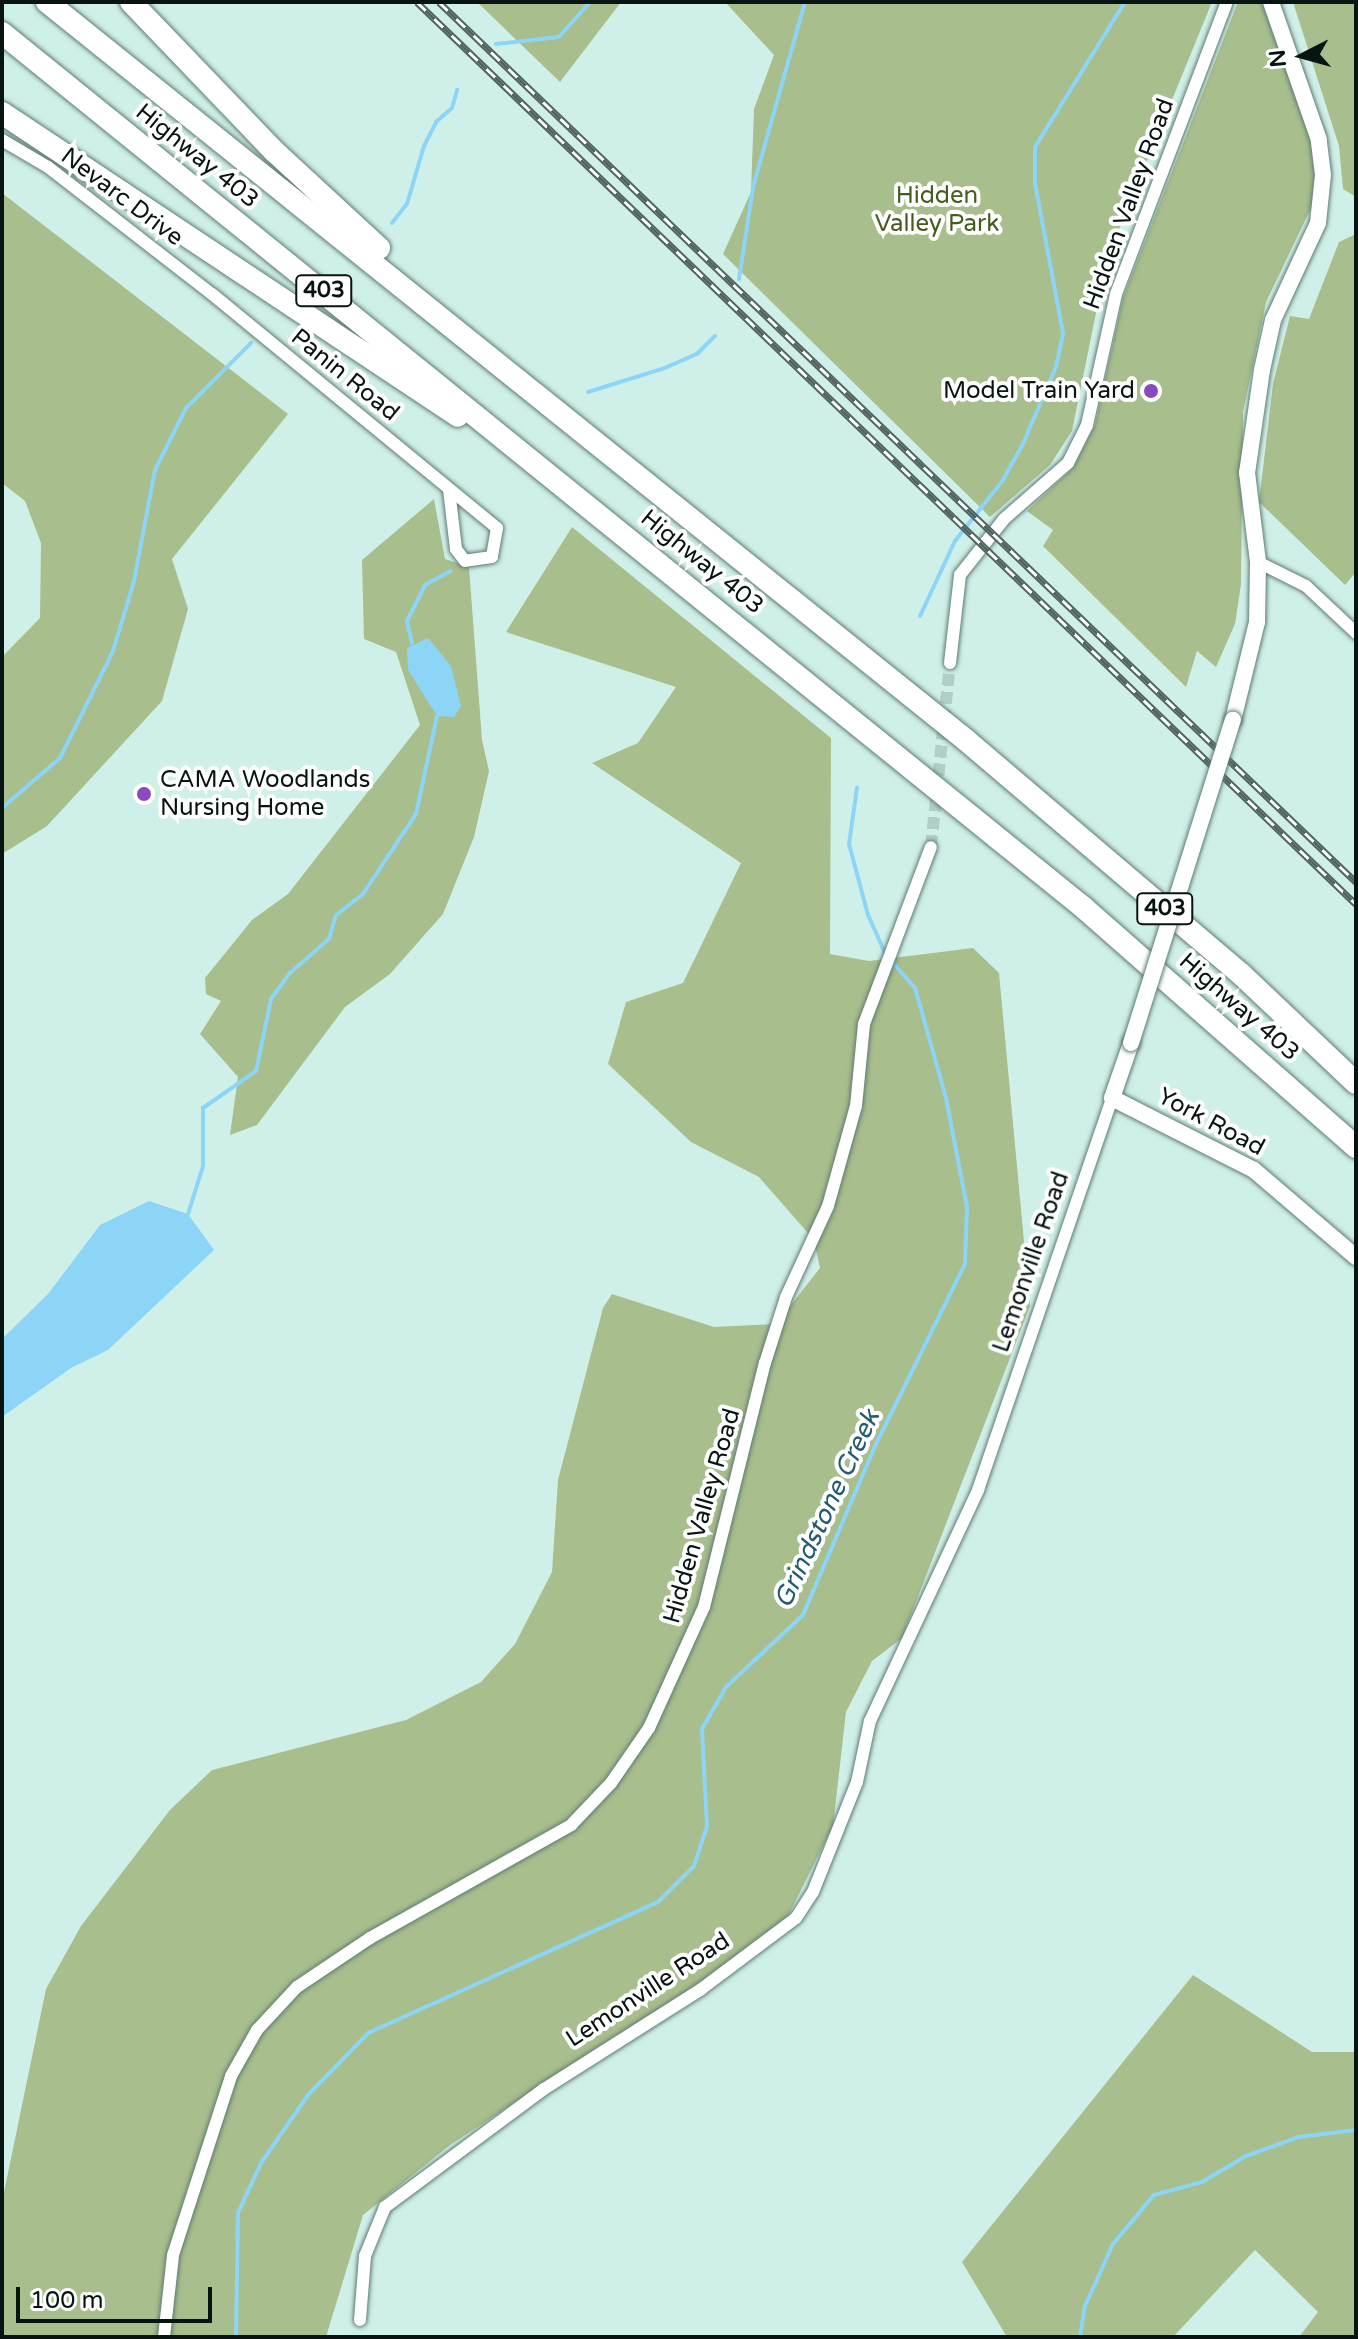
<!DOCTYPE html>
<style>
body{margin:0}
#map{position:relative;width:1358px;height:2339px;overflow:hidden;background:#cff0e8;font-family:"Varela Round",sans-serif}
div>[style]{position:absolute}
.green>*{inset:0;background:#a8be8c}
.water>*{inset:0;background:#8dd5f7}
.stream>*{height:4px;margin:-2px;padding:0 2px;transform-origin:2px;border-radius:2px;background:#8dd5f7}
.minor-tunnel>*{height:12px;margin-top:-6px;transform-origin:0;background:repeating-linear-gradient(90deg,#b1cfc8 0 12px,transparent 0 18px)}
.roads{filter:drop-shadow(0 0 2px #5e7b74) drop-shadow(0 0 2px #5e7b74)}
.minor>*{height:12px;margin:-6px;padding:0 6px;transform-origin:6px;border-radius:6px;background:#fff}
.tertiary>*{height:16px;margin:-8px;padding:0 8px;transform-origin:8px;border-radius:8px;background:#fff}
.motorway>*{height:22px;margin:-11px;padding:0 11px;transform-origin:11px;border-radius:11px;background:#fff}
.rail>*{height:7px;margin-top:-3.5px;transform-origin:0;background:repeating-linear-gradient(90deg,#fff 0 12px,#516460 0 24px);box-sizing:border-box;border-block:2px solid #516460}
.bridges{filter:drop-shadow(0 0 2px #5e7b74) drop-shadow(0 0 2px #5e7b74)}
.tertiary-bridge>*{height:16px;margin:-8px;padding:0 8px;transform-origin:8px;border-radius:8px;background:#fff}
.dots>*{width:22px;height:22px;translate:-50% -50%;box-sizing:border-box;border:4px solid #fff;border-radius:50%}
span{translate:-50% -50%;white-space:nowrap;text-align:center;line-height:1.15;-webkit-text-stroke:8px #fff;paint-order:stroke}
.shield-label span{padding:2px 6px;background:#fff;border:2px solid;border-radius:6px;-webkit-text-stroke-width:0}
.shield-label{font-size:22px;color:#081411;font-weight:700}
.street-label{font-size:24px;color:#081411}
.park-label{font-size:24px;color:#445c1d}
.poi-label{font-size:24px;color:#081411}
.right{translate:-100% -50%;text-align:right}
.left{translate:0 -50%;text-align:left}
.water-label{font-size:26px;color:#235b73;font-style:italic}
.frame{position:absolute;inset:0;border:4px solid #081411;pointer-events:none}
.north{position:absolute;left:1262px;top:16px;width:80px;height:80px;-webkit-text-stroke:6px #fff;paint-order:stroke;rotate:264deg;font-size:22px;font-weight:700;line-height:32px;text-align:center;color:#081411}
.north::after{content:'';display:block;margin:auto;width:28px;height:36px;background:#081411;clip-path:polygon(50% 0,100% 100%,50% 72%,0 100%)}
.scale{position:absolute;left:16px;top:2287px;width:196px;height:36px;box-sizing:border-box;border:4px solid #081411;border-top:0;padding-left:10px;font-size:24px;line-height:28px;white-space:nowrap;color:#081411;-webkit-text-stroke:6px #fff;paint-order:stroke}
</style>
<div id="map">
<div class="green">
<i style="clip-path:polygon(477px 2px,621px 2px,560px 82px)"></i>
<i style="clip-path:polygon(725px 2px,1212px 2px,1107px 259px,1072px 431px,1050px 465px,990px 517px,723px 254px,751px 192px,754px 109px,774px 55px)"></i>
<i style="clip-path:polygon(1238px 2px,1263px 2px,1302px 108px,1318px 172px,1311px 208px,1266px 302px,1243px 412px,1241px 584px,1235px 624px,1216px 667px,1197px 651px,1186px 687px,1043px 546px,1053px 530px,1027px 511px,1072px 469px,1095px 425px,1123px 298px)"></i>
<i style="clip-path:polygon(1293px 2px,1356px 2px,1356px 197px,1343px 189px,1339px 146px)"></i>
<i style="clip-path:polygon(2px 193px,288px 414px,172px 559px,188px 609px,162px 701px,47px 826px,2px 854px,2px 657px,40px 618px,41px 543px,25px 501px,2px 483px)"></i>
<i style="clip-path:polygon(1356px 234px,1356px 572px,1345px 585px,1259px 502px,1273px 384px,1290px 316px,1309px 319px,1339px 242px)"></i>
<i style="clip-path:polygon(434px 499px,445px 559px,469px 567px,482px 740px,489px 771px,474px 837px,443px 914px,390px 974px,345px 1007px,257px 1125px,230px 1135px,238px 1077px,200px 1034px,221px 1001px,206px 994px,205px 978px,252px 920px,288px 894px,420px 725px,396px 652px,364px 639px,362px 560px)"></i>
<i style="clip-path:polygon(572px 527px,831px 738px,830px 954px,869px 961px,973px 948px,999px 973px,1030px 1306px,902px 1638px,872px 1661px,846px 1712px,833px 1826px,785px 1922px,734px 1967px,603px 2044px,450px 2145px,363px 2215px,326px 2337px,2px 2337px,2px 2202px,46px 1989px,81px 1926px,170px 1810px,212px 1770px,406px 1720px,481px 1682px,515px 1644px,552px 1572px,558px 1480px,603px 1308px,612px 1294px,714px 1327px,776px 1324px,820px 1268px,814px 1240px,759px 1177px,691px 1142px,608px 1064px,626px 1002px,683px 983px,741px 863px,592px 763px,638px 743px,676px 687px,506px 632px)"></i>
<i style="clip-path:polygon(1193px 1975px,1312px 2052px,1356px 2052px,1356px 2337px,1299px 2337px,1318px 2312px,1255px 2250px,1173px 2337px,1007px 2337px,962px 2262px)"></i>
</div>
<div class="water">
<i style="clip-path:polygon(428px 638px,451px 666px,461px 706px,454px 717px,437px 716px,408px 670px,407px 648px)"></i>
<i style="clip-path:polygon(149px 1201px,188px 1214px,214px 1250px,108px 1350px,71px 1368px,2px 1417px,2px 1339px,48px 1294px,100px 1225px)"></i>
</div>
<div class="stream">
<i style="left:496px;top:44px;width:63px;rotate:-6.3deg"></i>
<i style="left:559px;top:37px;width:47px;rotate:-48.5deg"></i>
<i style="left:392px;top:223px;width:24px;rotate:-52deg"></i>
<i style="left:407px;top:204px;width:60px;rotate:-73.7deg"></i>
<i style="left:424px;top:146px;width:28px;rotate:-63deg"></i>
<i style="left:437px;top:121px;width:20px;rotate:-41deg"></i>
<i style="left:452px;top:108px;width:19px;rotate:-74deg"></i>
<i style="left:739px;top:279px;width:93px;rotate:-81.3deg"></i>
<i style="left:753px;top:187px;width:192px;rotate:-74.3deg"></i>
<i style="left:588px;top:392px;width:81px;rotate:-17.3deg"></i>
<i style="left:665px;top:368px;width:36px;rotate:-24deg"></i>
<i style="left:698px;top:353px;width:24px;rotate:-45deg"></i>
<i style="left:920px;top:616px;width:83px;rotate:-65deg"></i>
<i style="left:955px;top:541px;width:78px;rotate:-51.8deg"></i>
<i style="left:1003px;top:480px;width:39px;rotate:-61deg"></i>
<i style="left:1022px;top:446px;width:86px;rotate:-66.7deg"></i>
<i style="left:1056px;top:367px;width:35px;rotate:-78deg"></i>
<i style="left:1063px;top:333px;width:153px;rotate:-100.6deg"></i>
<i style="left:1035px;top:183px;width:36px;rotate:-90deg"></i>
<i style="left:1035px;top:147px;width:171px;rotate:-58.2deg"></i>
<i style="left:412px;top:643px;width:23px;rotate:-103deg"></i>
<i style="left:407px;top:621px;width:40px;rotate:-63.4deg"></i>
<i style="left:425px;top:585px;width:29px;rotate:-29deg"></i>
<i style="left:2px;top:808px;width:77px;rotate:-40.8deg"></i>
<i style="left:60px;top:758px;width:119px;rotate:-63.6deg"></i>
<i style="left:113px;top:651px;width:73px;rotate:-73.3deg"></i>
<i style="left:134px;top:581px;width:113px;rotate:-79.3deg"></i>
<i style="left:155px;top:470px;width:69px;rotate:-63.4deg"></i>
<i style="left:186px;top:408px;width:92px;rotate:-45deg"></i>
<i style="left:188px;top:1214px;width:50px;rotate:-72.6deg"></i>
<i style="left:203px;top:1166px;width:58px;rotate:-90deg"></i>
<i style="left:203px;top:1108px;width:65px;rotate:-34.9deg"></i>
<i style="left:256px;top:1071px;width:74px;rotate:-78.2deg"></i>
<i style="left:271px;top:999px;width:32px;rotate:-54deg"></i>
<i style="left:290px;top:973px;width:52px;rotate:-41.1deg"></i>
<i style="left:329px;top:939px;width:25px;rotate:-74deg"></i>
<i style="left:336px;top:915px;width:34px;rotate:-38deg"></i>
<i style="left:363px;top:894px;width:96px;rotate:-56.5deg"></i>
<i style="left:416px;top:814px;width:100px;rotate:-77.9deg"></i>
<i style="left:236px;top:2337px;width:124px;rotate:-89.1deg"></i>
<i style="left:238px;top:2213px;width:55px;rotate:-65.3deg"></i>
<i style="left:261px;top:2163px;width:83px;rotate:-55.3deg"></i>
<i style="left:308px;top:2095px;width:86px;rotate:-45.9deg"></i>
<i style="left:368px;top:2033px;width:318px;rotate:-24.3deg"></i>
<i style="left:658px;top:1902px;width:51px;rotate:-45deg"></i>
<i style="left:694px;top:1866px;width:42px;rotate:-72deg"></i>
<i style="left:707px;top:1826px;width:97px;rotate:-93deg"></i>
<i style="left:702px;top:1729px;width:48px;rotate:-60.3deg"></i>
<i style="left:726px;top:1687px;width:105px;rotate:-43.1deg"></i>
<i style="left:803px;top:1615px;width:186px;rotate:-66.9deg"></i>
<i style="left:876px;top:1444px;width:201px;rotate:-63.7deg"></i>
<i style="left:965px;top:1264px;width:57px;rotate:-88deg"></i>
<i style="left:967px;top:1207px;width:111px;rotate:-100.9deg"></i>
<i style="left:946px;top:1098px;width:114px;rotate:-105.7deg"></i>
<i style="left:915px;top:988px;width:44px;rotate:-131.3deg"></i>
<i style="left:886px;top:955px;width:44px;rotate:-114.2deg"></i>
<i style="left:868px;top:915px;width:73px;rotate:-105deg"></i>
<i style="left:849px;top:844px;width:57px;rotate:-81.9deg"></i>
<i style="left:1080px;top:2337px;width:31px;rotate:-81deg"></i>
<i style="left:1085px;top:2306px;width:68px;rotate:-65.7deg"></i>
<i style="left:1113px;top:2244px;width:64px;rotate:-50.1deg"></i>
<i style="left:1154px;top:2195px;width:50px;rotate:-15.2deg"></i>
<i style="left:1202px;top:2182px;width:51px;rotate:-30.6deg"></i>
<i style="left:1246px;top:2156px;width:56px;rotate:-19.7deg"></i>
<i style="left:1299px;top:2137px;width:57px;rotate:-7deg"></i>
</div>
<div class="minor-tunnel">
<i style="left:931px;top:847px;width:185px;rotate:-84.1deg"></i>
</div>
<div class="roads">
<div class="minor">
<i style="left:2px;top:140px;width:53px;rotate:30.4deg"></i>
<i style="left:48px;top:167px;width:207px;rotate:37.8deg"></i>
<i style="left:212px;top:294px;width:369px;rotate:39.4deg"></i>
<i style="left:497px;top:528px;width:29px;rotate:100deg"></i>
<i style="left:492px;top:557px;width:27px;rotate:172deg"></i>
<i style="left:465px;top:561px;width:15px;rotate:-127deg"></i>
<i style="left:456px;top:549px;width:60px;rotate:-96.7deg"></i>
<i style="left:1258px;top:562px;width:54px;rotate:26.6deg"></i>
<i style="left:1306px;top:586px;width:69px;rotate:43.2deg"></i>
<i style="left:950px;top:663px;width:89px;rotate:-83.5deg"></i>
<i style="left:960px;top:575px;width:71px;rotate:-51.8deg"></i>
<i style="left:1004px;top:519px;width:85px;rotate:-41.2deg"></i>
<i style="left:1068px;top:463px;width:42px;rotate:-63.4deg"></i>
<i style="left:1087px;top:425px;width:134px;rotate:-77.5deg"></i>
<i style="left:1116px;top:294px;width:312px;rotate:-69.2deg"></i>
<i style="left:360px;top:2320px;width:64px;rotate:-85.5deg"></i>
<i style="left:365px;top:2256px;width:53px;rotate:-67.8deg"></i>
<i style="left:385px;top:2207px;width:198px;rotate:-36.6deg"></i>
<i style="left:544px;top:2089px;width:185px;rotate:-32.4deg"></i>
<i style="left:700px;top:1990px;width:120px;rotate:-36.9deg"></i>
<i style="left:796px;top:1918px;width:31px;rotate:-57deg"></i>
<i style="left:813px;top:1892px;width:118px;rotate:-68.2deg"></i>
<i style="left:857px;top:1782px;width:62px;rotate:-78deg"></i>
<i style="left:870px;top:1721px;width:255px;rotate:-64.9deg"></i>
<i style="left:978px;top:1490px;width:414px;rotate:-71.1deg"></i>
<i style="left:164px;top:2337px;width:82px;rotate:-83.7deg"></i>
<i style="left:173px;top:2255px;width:188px;rotate:-72deg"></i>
<i style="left:231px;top:2076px;width:53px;rotate:-60.5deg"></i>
<i style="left:257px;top:2030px;width:59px;rotate:-47.1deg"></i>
<i style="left:297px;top:1987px;width:88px;rotate:-33.9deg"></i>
<i style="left:370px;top:1938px;width:231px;rotate:-29.3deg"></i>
<i style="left:571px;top:1825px;width:58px;rotate:-46.4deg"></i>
<i style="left:611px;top:1783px;width:67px;rotate:-55.4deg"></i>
<i style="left:649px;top:1728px;width:133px;rotate:-65.6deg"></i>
<i style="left:704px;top:1607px;width:252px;rotate:-76deg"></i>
<i style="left:765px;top:1363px;width:69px;rotate:-72.3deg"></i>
<i style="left:786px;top:1297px;width:100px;rotate:-65.2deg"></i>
<i style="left:828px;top:1206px;width:104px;rotate:-74.4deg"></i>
<i style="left:856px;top:1106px;width:82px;rotate:-84.4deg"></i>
<i style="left:864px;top:1024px;width:189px;rotate:-69.3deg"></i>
</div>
<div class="tertiary">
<i style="left:1233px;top:720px;width:101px;rotate:-76.2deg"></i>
<i style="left:1257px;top:622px;width:60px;rotate:-89deg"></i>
<i style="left:1258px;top:562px;width:90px;rotate:-97deg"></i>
<i style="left:1247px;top:473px;width:104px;rotate:-81.7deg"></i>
<i style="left:1262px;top:370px;width:51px;rotate:-77.6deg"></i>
<i style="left:1273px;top:320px;width:107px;rotate:-65.1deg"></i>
<i style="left:1318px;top:223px;width:48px;rotate:-84.1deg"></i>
<i style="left:1323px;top:175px;width:35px;rotate:-97deg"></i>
<i style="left:1319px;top:140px;width:146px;rotate:-109.2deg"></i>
<i style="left:1131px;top:1043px;width:58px;rotate:109.1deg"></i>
<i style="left:1112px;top:1098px;width:159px;rotate:26.9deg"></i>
<i style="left:1254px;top:1170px;width:134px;rotate:40.5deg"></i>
</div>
<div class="motorway">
<i style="left:47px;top:2px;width:1180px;rotate:38.77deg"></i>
<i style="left:967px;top:741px;width:360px;rotate:40.4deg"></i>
<i style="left:1241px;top:974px;width:158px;rotate:43.5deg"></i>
<i style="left:131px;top:2px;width:207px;rotate:46.2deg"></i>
<i style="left:274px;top:151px;width:143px;rotate:42.7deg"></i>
<i style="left:2px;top:33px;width:1392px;rotate:38.96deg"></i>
<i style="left:1084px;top:908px;width:362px;rotate:41.3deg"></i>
<i style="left:2px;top:113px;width:547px;rotate:33.6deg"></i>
</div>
</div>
<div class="rail">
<i style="left:417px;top:2px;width:1302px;rotate:43.85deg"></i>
<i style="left:439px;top:2px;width:1271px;rotate:43.82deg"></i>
</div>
<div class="bridges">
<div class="tertiary-bridge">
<i style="left:1131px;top:1043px;width:339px;rotate:-72.5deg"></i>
</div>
</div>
<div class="dots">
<i style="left:1151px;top:391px;background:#894ac0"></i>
<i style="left:144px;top:794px;background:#894ac0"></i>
</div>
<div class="shield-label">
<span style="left:324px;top:291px">403</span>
<span style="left:1165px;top:909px">403</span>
</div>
<div class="street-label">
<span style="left:197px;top:156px;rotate:39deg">Highway 403</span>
<span style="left:122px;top:197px;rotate:37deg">Nevarc Drive</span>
<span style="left:1129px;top:204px;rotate:-70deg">Hidden Valley Road</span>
<span style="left:345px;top:375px;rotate:39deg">Panin Road</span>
<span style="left:702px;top:562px;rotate:39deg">Highway 403</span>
<span style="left:1239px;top:1007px;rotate:41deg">Highway 403</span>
<span style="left:1211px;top:1122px;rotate:28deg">York Road</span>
<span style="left:1031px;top:1262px;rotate:-71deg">Lemonville Road</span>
<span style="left:702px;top:1516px;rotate:-74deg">Hidden Valley Road</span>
<span style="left:648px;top:1990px;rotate:-33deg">Lemonville Road</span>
</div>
<div class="park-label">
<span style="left:937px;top:210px">Hidden<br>Valley Park</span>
</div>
<div class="poi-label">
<span class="right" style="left:1135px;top:391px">Model Train Yard</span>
<span class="left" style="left:160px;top:794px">CAMA Woodlands<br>Nursing Home</span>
</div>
<div class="water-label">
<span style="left:827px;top:1509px;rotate:-65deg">Grindstone Creek</span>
</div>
<div class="frame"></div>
<div class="north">N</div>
<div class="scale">100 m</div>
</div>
